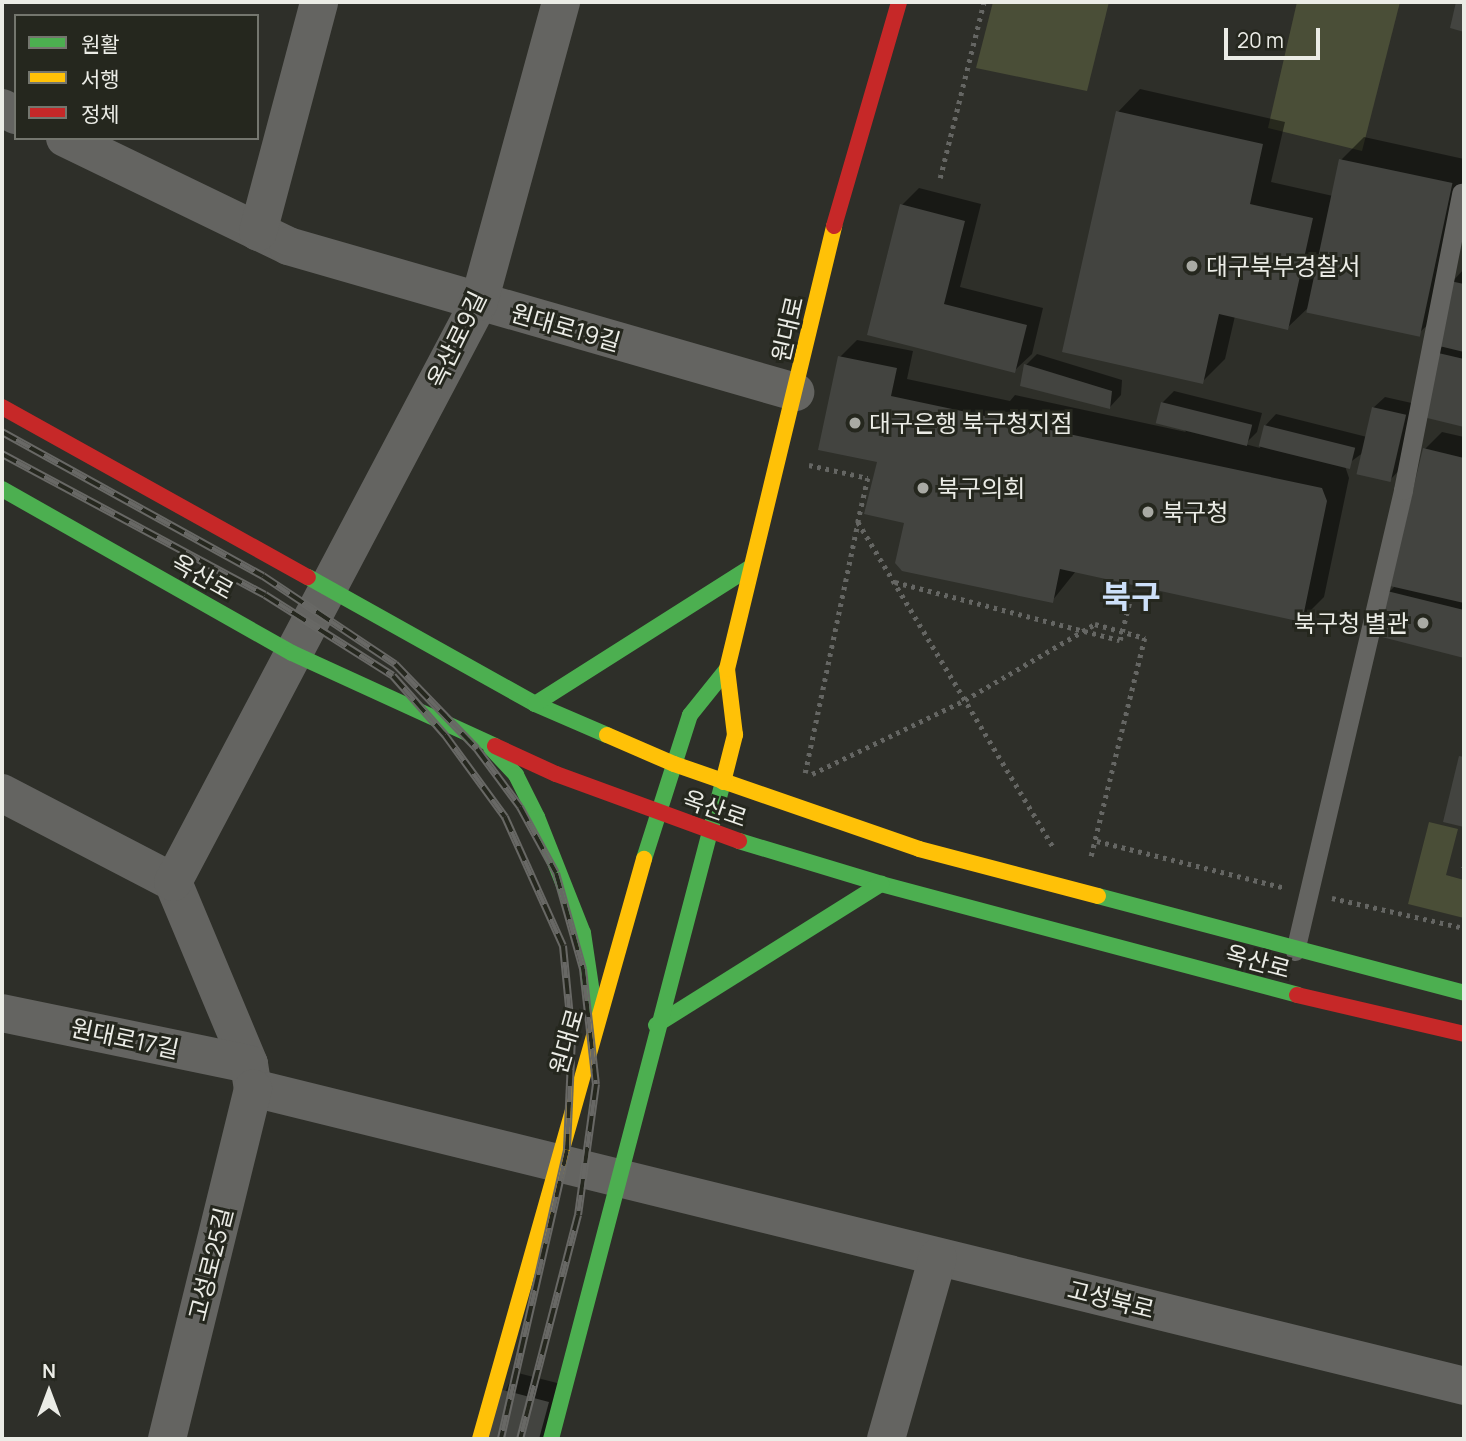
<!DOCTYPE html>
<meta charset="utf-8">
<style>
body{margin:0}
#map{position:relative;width:1466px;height:1441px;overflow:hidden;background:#2e2f29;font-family:Manrope,"Noto Sans KR",sans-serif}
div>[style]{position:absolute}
.green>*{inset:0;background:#4a4e37}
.shadow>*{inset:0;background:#0007}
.building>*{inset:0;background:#434440;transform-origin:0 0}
.path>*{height:4.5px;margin-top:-2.25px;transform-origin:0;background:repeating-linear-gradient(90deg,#656663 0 3.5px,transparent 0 8.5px)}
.lane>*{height:19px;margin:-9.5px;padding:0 9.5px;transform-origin:9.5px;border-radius:9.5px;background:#646461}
.street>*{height:38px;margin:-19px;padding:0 19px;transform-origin:19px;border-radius:19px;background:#646461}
.fast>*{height:16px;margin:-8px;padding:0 8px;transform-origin:8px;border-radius:8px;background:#4caf50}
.slow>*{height:16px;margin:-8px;padding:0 8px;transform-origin:8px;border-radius:8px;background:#ffc107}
.jam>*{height:16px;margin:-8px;padding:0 8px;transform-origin:8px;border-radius:8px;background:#c62828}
.rail>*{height:8px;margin-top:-4px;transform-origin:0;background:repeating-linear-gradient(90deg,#25271e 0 16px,#686865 0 32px);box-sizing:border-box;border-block:2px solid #686865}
.dots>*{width:19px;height:19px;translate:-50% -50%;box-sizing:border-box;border:4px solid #25271e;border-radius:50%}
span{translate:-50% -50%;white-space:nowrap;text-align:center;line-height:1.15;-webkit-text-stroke:6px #25271e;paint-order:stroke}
.poi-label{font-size:24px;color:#ebece6}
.left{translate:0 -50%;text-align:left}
.right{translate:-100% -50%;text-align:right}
.street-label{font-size:24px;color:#ebece6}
.district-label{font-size:32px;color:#cde0f9;font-weight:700}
.frame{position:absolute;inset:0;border:4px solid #ebece6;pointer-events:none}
.legend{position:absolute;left:14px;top:14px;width:245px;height:126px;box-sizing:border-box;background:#25271e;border:2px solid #74766e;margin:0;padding:9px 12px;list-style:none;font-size:21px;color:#ebece6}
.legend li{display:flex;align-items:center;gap:14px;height:35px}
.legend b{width:35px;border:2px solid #74766e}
.north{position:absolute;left:14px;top:1357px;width:70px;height:70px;-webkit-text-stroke:5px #25271e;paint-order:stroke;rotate:0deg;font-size:19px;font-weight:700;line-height:28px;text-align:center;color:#ebece6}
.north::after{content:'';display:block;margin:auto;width:24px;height:32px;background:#ebece6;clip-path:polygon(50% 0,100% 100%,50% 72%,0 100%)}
.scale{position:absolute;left:1224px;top:28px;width:96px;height:32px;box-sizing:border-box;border:4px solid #ebece6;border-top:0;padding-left:9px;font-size:21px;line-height:24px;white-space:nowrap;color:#ebece6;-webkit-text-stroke:5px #25271e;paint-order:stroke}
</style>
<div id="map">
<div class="green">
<i style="clip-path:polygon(993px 2px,1109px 2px,1087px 91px,976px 68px)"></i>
<i style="clip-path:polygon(1297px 2px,1400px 2px,1362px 151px,1268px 128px)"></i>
<i style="clip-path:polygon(1429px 822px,1458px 829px,1446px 875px,1464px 880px,1464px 918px,1408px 904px)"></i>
</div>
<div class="shadow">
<i style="clip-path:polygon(1140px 89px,1285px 122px,1271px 182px,1333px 196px,1341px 160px,1364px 137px,1464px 159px,1464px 203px,1441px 312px,1418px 334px,1310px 306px,1287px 328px,1235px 316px,1225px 359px,1202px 382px,1118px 112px)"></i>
<i style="clip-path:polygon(919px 188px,981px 204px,960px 287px,1043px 308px,1032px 354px,1014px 371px,869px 334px,902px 205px)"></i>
<i style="clip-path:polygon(1464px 269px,1464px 425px,1421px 415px,1435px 353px,1444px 345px,1452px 282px)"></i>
<i style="clip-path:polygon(857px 340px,913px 351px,907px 379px,1010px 401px,1015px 395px,1186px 432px,1162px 403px,1174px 391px,1262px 413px,1257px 432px,1245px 444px,1260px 448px,1265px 426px,1276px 414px,1367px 437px,1373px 408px,1385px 397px,1416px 404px,1402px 467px,1391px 479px,1364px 452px,1345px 466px,1349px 478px,1324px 597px,1301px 620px,1076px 571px,1052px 601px,906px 521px,840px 357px)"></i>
<i style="clip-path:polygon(1037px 354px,1122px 380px,1121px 395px,1110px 407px,1026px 365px)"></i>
<i style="clip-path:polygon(1442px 432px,1464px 437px,1464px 656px,1380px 634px,1389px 592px,1396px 585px,1425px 449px)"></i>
<i style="clip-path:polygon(514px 1372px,565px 1385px,551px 1439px,484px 1439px)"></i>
</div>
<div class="building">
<i style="clip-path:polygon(1456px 2px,1464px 2px,1464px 32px,1450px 28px)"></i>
<i style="clip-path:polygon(1116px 111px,1263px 144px,1250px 204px,1313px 218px,1288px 330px,1219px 314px,1203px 384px,1062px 352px)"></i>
<i style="left:1339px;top:159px;width:116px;height:157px;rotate:12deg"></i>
<i style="clip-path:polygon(900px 204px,965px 221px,944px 304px,1027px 325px,1015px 373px,867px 335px)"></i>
<i style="clip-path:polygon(1450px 281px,1464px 284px,1464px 352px,1435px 345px)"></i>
<i style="clip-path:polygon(1434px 352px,1464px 359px,1464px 427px,1419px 416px)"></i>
<i style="clip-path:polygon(838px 356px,897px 368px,891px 396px,1322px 488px,1327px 501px,1302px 622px,1060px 569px,1053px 603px,902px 571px,895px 563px,904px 523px,864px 514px,877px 462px,818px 450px)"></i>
<i style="clip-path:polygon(1024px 364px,1112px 391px,1110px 409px,1020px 386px)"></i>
<i style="left:1161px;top:402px;width:94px;height:22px;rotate:14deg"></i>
<i style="left:1372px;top:407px;width:35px;height:69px;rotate:13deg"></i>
<i style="left:1264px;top:425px;width:94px;height:22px;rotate:14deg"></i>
<i style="clip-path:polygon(1423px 448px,1464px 458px,1464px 603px,1390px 586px)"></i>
<i style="clip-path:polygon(1387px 591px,1464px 610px,1464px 658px,1378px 636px)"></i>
<i style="clip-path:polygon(1459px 756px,1464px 757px,1464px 827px,1443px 822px)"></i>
<i style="clip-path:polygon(495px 1388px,549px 1402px,539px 1439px,482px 1439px)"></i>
</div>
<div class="path">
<i style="left:940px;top:178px;width:181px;rotate:-76deg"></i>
<i style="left:809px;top:465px;width:60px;rotate:12.4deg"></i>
<i style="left:868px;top:478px;width:45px;rotate:102.8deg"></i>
<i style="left:858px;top:522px;width:379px;rotate:59deg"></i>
<i style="left:895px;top:582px;width:232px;rotate:14.5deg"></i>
<i style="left:1120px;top:640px;width:45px;rotate:-76deg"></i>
<i style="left:805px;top:773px;width:257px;rotate:-78.1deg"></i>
<i style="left:812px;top:774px;width:170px;rotate:-25.8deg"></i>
<i style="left:965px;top:700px;width:151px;rotate:-30.3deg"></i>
<i style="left:1095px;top:624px;width:52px;rotate:15.6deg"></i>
<i style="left:1145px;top:638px;width:227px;rotate:103.8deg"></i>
<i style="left:1097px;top:841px;width:195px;rotate:14deg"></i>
<i style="left:1463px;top:865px;width:1px;rotate:45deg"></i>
<i style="left:1332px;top:898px;width:135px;rotate:12.8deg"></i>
</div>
<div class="lane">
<i style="left:1295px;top:951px;width:473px;rotate:-76.8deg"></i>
<i style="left:1403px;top:490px;width:303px;rotate:-78.9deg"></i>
</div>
<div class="street">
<i style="left:2px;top:108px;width:16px;rotate:27deg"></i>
<i style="left:65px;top:138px;width:248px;rotate:25.8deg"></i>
<i style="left:288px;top:246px;width:528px;rotate:16.06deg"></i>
<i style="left:258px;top:232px;width:238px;rotate:-75.1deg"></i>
<i style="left:2px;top:793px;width:193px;rotate:27.5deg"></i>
<i style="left:173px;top:882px;width:197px;rotate:67.3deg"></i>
<i style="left:249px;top:1064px;width:24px;rotate:81deg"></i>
<i style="left:253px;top:1088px;width:1247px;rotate:13.82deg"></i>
<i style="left:173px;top:882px;width:656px;rotate:-62.18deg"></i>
<i style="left:479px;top:302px;width:311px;rotate:-74.7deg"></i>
<i style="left:2px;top:1013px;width:252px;rotate:11.7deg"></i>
<i style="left:167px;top:1439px;width:361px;rotate:-76.2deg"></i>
<i style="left:886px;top:1439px;width:189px;rotate:-74.1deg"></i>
</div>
<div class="fast">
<i style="left:2px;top:489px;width:333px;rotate:29.5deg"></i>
<i style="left:292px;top:653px;width:223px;rotate:24.6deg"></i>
<i style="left:308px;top:577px;width:260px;rotate:29.2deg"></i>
<i style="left:535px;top:704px;width:78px;rotate:23.3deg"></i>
<i style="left:535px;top:704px;width:252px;rotate:-32.4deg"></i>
<i style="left:491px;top:748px;width:37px;rotate:47deg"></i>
<i style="left:516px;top:775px;width:47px;rotate:63.4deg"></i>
<i style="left:537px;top:817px;width:125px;rotate:68.4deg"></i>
<i style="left:583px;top:933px;width:75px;rotate:81.5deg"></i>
<i style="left:739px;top:841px;width:148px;rotate:16.8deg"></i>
<i style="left:881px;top:884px;width:431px;rotate:14.9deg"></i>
<i style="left:644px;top:859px;width:151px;rotate:-72.3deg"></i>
<i style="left:690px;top:715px;width:59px;rotate:-51.2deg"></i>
<i style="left:1098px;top:896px;width:379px;rotate:14.8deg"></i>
<i style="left:656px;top:1025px;width:266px;rotate:-32.1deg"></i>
<i style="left:551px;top:1439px;width:679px;rotate:-75.33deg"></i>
</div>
<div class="slow">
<i style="left:607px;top:735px;width:73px;rotate:23.4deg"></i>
<i style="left:674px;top:764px;width:259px;rotate:19.1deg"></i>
<i style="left:919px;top:849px;width:185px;rotate:14.7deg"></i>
<i style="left:723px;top:782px;width:49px;rotate:-75.7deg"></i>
<i style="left:735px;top:735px;width:66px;rotate:-96.9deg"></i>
<i style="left:727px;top:669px;width:456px;rotate:-76.4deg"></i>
<i style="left:480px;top:1439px;width:603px;rotate:-74.21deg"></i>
</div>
<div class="jam">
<i style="left:834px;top:226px;width:233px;rotate:-73.8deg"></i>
<i style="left:2px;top:407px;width:350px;rotate:29.1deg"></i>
<i style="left:495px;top:746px;width:67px;rotate:24.7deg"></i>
<i style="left:556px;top:774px;width:195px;rotate:20.1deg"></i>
<i style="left:1297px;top:995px;width:171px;rotate:13.1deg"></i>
</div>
<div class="rail">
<i style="left:2px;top:432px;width:298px;rotate:28.9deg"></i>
<i style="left:263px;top:576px;width:159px;rotate:33.7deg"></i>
<i style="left:395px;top:664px;width:118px;rotate:46deg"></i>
<i style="left:477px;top:749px;width:72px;rotate:53.4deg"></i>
<i style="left:520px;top:807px;width:75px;rotate:61.4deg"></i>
<i style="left:556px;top:873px;width:100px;rotate:74.3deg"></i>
<i style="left:583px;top:969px;width:116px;rotate:83.6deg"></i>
<i style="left:596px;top:1084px;width:132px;rotate:97.8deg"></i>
<i style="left:578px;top:1215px;width:231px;rotate:104.5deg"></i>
<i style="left:2px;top:454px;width:298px;rotate:28.2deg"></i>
<i style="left:265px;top:595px;width:151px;rotate:32.3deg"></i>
<i style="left:393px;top:676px;width:79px;rotate:48.6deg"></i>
<i style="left:445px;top:735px;width:102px;rotate:53.8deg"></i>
<i style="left:505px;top:817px;width:141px;rotate:65.8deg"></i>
<i style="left:563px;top:946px;width:92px;rotate:84.4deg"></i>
<i style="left:572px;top:1038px;width:112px;rotate:92.6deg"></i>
<i style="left:567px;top:1150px;width:296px;rotate:102.9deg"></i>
</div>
<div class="dots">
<i style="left:1192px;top:266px;background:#a9aaa4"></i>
<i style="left:855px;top:423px;background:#a9aaa4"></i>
<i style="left:923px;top:488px;background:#a9aaa4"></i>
<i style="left:1148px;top:512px;background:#a9aaa4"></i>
<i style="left:1423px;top:623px;background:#a9aaa4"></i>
</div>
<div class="poi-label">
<span class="left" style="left:1206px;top:266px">대구북부경찰서</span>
<span class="left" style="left:869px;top:423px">대구은행 북구청지점</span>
<span class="left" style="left:937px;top:488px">북구의회</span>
<span class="left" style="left:1162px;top:512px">북구청</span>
<span class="right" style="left:1409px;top:623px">북구청 별관</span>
</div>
<div class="street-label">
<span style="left:566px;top:327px;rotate:16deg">원대로19길</span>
<span style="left:787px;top:329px;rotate:-77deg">원대로</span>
<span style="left:456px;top:339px;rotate:-64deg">옥산로9길</span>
<span style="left:203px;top:576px;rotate:29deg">옥산로</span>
<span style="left:715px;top:808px;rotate:19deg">옥산로</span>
<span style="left:1258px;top:961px;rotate:15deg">옥산로</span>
<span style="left:125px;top:1038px;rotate:12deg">원대로17길</span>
<span style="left:566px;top:1041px;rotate:-74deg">원대로</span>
<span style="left:210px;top:1264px;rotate:-76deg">고성로25길</span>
<span style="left:1111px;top:1299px;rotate:14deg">고성북로</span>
</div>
<div class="district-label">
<span style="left:1131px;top:596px">북구</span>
</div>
<div class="frame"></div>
<ul class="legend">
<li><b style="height:9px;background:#4caf50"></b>원활</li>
<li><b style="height:9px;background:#ffc107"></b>서행</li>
<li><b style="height:9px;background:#c62828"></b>정체</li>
</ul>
<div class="north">N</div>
<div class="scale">20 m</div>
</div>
